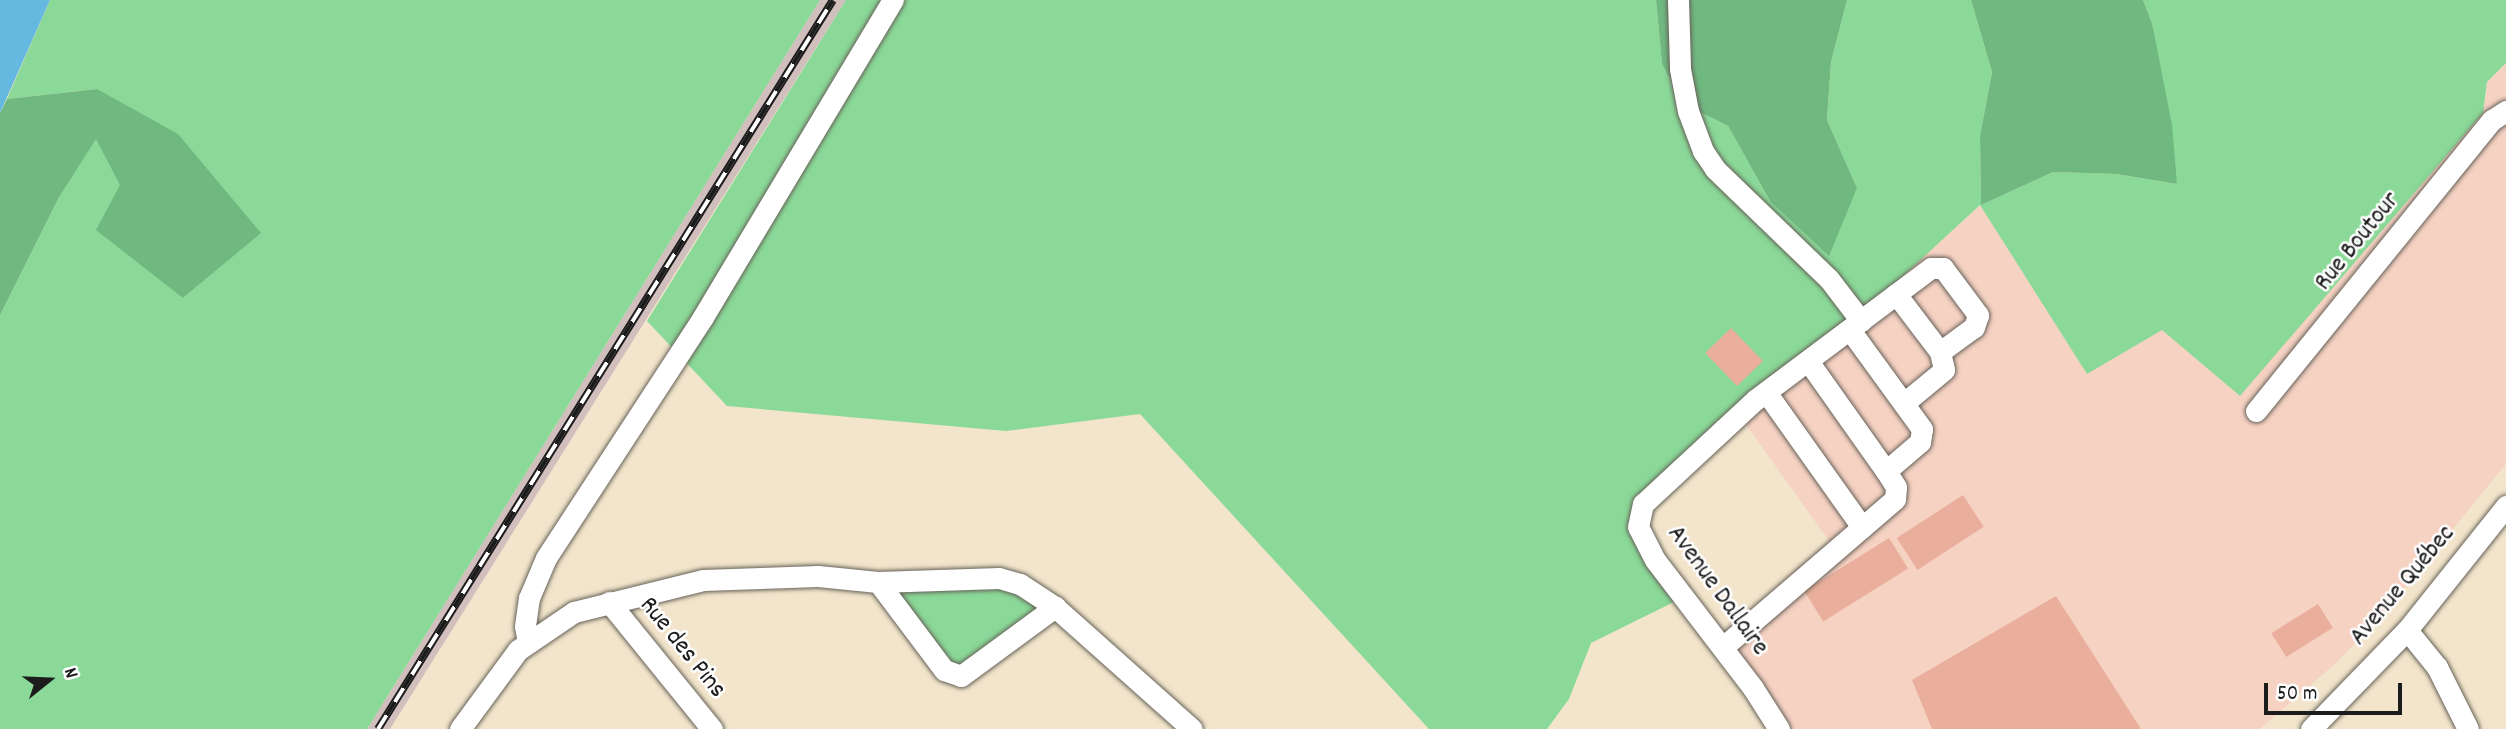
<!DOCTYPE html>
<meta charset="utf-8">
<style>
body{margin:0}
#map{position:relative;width:2506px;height:729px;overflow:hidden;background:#f2e5cb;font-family:Dekko,sans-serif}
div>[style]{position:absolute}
.built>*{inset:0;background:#f6d2c3}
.industrial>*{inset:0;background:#d1bfbd}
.green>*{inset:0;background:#8ad998}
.forest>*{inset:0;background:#6fb980}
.water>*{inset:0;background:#65b9e1}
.building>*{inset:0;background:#e9af9c;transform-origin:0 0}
.roads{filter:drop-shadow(0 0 2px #676259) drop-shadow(0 0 2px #676259)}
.minor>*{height:21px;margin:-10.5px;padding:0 10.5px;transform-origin:10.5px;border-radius:10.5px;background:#fff}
.rail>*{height:8px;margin-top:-4px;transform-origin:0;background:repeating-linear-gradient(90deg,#fff 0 16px,#1c1c1c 0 32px);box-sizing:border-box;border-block:2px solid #1c1c1c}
span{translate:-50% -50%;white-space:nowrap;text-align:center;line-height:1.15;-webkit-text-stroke:5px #fff;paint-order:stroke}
.street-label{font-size:26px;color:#1c1c1c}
.north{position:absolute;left:14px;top:645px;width:70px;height:70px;-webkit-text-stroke:5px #fff;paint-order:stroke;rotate:72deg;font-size:19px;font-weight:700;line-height:28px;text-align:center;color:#1c1c1c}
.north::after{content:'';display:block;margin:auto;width:24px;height:32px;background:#1c1c1c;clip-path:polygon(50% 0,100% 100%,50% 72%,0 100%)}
.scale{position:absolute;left:2264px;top:683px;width:138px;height:32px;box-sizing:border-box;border:4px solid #1c1c1c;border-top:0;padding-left:9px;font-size:21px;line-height:24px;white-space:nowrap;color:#1c1c1c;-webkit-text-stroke:5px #fff;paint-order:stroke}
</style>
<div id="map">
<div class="built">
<i style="clip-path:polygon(2506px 63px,2506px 464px,2394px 601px,2337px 662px,2260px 729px,1790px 729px,1723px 633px,1829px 541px,1742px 419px,1981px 205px,2087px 374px,2485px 102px,2487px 82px)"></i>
</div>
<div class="industrial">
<i style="clip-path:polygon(820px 0,846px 0,390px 729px,367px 729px)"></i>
</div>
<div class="green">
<i style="clip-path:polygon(50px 0,820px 0,367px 729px,0 729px,0 315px,58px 199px,96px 138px,183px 298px,260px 233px,97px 89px,7px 99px)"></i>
<i style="clip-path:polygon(846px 0,1656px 0,1662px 64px,1684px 104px,1728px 126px,1770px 201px,1857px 188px,1827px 120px,1831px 62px,1847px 0,1971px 0,1992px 72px,1980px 136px,1981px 205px,2053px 172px,2116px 174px,2177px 184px,2152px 23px,2143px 0,2506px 0,2506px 63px,2487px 82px,2483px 113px,2240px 396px,2162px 330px,2087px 374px,1980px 205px,1650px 509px,1650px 529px,1684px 597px,1591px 643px,1569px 699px,1547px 729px,1429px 729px,1140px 414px,1006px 431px,727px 406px,647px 321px)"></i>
<i style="clip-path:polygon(999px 578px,1055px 607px,961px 676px,878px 582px)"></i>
</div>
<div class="forest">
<i style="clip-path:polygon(1656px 0,1847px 0,1831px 62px,1827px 120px,1857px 188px,1829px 256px,1770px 201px,1728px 126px,1684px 104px,1662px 64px)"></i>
<i style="clip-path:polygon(1971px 0,2143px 0,2152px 23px,2172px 125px,2177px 184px,2116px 174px,2053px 172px,1981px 205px,1980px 136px,1992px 72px)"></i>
<i style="clip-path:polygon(97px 89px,178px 134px,261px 233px,183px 298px,96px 230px,120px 185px,96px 139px,58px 199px,0 315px,0 113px,7px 99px)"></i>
</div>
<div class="water">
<i style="clip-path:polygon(0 0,50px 0,0 113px)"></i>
</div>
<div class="building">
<i style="left:1731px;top:328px;width:46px;height:36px;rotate:46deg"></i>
<i style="left:1963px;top:495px;width:38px;height:79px;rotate:57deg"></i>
<i style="left:1889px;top:538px;width:36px;height:100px;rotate:58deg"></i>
<i style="clip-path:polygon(2056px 596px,2141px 729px,1932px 729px,1912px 680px)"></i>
<i style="left:2318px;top:604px;width:28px;height:55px;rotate:58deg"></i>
</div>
<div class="roads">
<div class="minor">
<i style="left:1678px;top:0;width:69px;rotate:88.3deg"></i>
<i style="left:1680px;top:69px;width:43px;rotate:79.2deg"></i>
<i style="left:1688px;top:111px;width:43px;rotate:69.4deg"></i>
<i style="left:1703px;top:151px;width:22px;rotate:56deg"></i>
<i style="left:1715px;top:169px;width:158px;rotate:44deg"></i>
<i style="left:1829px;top:279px;width:53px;rotate:52.7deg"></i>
<i style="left:1896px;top:294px;width:73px;rotate:52.8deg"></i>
<i style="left:1808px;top:361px;width:135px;rotate:54.7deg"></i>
<i style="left:1766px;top:392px;width:166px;rotate:54.6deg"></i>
<i style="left:2256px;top:411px;width:375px;rotate:-51deg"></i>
<i style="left:2492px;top:120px;width:17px;rotate:-33deg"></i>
<i style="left:878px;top:582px;width:110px;rotate:53.1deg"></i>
<i style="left:944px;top:670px;width:18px;rotate:19deg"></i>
<i style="left:961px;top:676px;width:117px;rotate:-36.3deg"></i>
<i style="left:609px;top:602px;width:164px;rotate:51deg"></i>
<i style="left:2407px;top:630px;width:48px;rotate:51deg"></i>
<i style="left:2437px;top:667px;width:69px;rotate:63.4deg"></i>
<i style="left:528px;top:643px;width:17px;rotate:-100deg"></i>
<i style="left:525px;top:626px;width:28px;rotate:-82deg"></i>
<i style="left:529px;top:598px;width:43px;rotate:-67deg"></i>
<i style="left:546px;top:558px;width:288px;rotate:-56.9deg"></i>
<i style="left:703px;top:317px;width:370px;rotate:-59.1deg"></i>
<i style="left:1723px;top:647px;width:227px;rotate:-40.7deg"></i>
<i style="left:1895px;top:499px;width:12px;rotate:-85deg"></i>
<i style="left:1896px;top:487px;width:19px;rotate:-122deg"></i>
<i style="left:1886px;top:471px;width:45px;rotate:-40.5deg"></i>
<i style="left:1920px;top:442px;width:13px;rotate:-81deg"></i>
<i style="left:1922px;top:429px;width:122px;rotate:-126deg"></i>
<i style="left:460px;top:729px;width:98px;rotate:-53.7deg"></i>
<i style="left:518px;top:650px;width:68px;rotate:-34.2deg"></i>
<i style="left:574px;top:612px;width:133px;rotate:-13.9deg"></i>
<i style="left:703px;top:580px;width:115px;rotate:-2deg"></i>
<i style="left:818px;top:576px;width:60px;rotate:5.7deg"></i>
<i style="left:878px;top:582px;width:121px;rotate:-1.9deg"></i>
<i style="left:999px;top:578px;width:22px;rotate:16deg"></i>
<i style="left:1020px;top:584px;width:42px;rotate:33.3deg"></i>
<i style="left:1055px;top:607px;width:183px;rotate:41.7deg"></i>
<i style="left:1779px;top:729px;width:49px;rotate:-122.4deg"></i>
<i style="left:1753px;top:688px;width:161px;rotate:-127.4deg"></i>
<i style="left:1655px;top:560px;width:37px;rotate:-117deg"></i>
<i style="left:1638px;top:527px;width:24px;rotate:-78deg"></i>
<i style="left:1643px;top:504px;width:153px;rotate:-42.9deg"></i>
<i style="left:1755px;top:400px;width:220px;rotate:-36.9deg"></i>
<i style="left:1931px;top:268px;width:12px"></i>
<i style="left:1943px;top:268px;width:59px;rotate:53.3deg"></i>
<i style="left:1978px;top:315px;width:13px;rotate:108deg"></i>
<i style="left:1974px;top:327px;width:42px;rotate:143.7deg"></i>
<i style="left:1940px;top:352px;width:18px;rotate:77deg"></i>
<i style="left:1944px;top:370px;width:52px;rotate:140.5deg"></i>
<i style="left:2311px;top:729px;width:138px;rotate:-45.9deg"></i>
<i style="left:2407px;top:630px;width:159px;rotate:-51.4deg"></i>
</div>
</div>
<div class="rail">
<i style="left:378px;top:729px;width:859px;rotate:-58.03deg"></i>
</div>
<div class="street-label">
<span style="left:2358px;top:242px;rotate:-51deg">Rue Boutour</span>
<span style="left:2403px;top:586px;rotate:-50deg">Avenue Québec</span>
<span style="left:1717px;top:591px;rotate:54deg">Avenue Dallaire</span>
<span style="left:682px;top:648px;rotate:51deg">Rue des Pins</span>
</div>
<div class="north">N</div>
<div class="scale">50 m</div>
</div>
